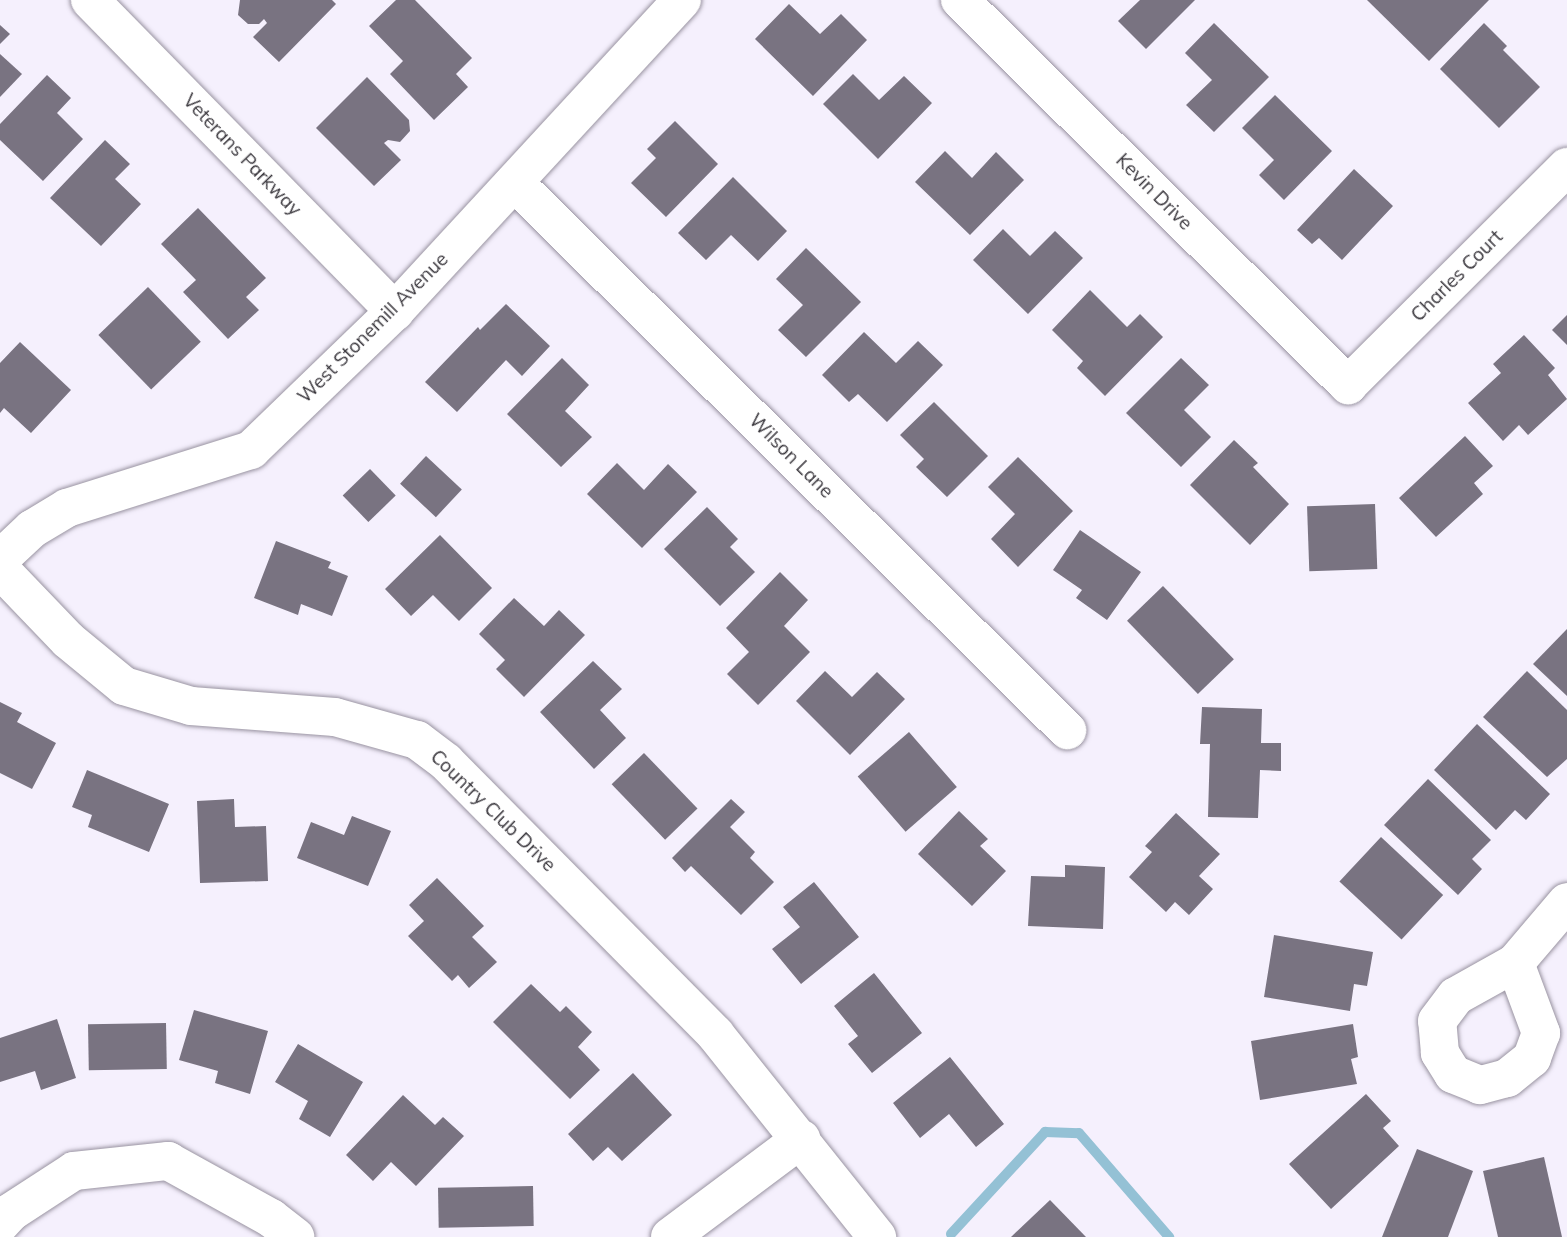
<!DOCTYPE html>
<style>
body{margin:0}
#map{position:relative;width:1567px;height:1237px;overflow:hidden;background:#f5f0fd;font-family:Mulish,sans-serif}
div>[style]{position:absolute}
.stream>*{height:10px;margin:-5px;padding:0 5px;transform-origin:5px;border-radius:5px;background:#94c1d5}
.building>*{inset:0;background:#797381;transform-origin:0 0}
.roads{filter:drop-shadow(0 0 2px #9993a1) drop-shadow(0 0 2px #9993a1)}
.minor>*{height:38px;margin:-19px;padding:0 19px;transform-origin:19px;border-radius:19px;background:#fff}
span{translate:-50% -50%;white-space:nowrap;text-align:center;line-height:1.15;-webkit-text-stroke:7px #fff;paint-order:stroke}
.street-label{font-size:19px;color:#39363c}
</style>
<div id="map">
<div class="stream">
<i style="left:951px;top:1234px;width:139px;rotate:-47.3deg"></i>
<i style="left:1045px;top:1132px;width:34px;rotate:2deg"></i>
<i style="left:1079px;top:1133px;width:138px;rotate:49.1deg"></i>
</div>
<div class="building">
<i style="clip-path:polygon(240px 0,332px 0,336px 4px,279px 62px,253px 37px,267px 23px,264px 19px,259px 24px,248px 24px,238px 15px)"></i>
<i style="clip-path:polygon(396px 0,415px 0,472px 58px,456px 74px,468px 87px,434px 120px,390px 74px,403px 61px,369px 26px)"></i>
<i style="clip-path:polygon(1140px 0,1195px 0,1146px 49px,1118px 21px)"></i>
<i style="clip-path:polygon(1367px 0,1489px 0,1429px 61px)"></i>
<i style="clip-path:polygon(789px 4px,820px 34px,841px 14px,867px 40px,813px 96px,755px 39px)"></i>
<i style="clip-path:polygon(1214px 23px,1269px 77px,1214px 132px,1186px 105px,1212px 80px,1185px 53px)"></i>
<i style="clip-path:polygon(1484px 23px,1507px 46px,1503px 50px,1540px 87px,1499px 128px,1440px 69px)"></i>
<i style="clip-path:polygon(0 25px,10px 34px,0 44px)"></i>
<i style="clip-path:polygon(0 54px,22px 74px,0 97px)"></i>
<i style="clip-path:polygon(853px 74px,879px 100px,904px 76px,932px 103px,878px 159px,823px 104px)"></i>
<i style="clip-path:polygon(47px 75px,71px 98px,57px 113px,83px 139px,43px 181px,0 140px,0 124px)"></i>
<i style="clip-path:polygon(367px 77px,409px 120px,410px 131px,400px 142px,388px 140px,384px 143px,401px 160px,374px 186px,316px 128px)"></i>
<i style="clip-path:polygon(1275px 95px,1332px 151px,1284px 200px,1259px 175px,1274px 160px,1242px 128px)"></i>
<i style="clip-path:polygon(675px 121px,718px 164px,666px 217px,631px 183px,656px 158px,647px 149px)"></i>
<i style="clip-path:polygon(105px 140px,130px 164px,115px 179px,141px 204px,101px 246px,50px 198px)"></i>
<i style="clip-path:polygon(945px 151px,972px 178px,996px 152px,1024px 180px,970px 235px,915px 182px)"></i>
<i style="clip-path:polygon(1354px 169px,1393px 206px,1342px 260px,1319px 238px,1312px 244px,1297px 230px)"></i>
<i style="clip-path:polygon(733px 177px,787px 231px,758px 261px,731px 235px,706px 260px,678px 233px)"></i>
<i style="clip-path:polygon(198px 208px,266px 278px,246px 297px,259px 310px,228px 339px,183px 292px,196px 280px,161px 244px)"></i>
<i style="clip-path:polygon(1003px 229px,1030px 256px,1055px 231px,1083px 258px,1028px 314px,973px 260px)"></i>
<i style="clip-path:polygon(806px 248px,861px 302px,806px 357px,778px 330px,803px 305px,776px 279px)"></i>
<i style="left:148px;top:287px;width:76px;height:69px;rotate:46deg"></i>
<i style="clip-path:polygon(1090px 290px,1127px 327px,1140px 314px,1163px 337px,1105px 396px,1077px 368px,1083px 361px,1052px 330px)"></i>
<i style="clip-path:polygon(506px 304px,550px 346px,522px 376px,506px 360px,457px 412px,425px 382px,478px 327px,480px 330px)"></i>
<i style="clip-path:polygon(1567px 315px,1567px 345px,1552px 330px)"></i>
<i style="clip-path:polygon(864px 332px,896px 363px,918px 341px,943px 365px,887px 422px,858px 394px,849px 402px,822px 375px)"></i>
<i style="clip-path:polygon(1524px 335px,1555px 368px,1548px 375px,1567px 399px,1528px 435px,1519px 425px,1503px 441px,1468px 403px,1501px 373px,1493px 364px)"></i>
<i style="clip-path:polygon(20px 342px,71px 390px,31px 433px,4px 408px,0 413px,0 363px)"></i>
<i style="clip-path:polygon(562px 358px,589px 385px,565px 411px,592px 437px,561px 467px,507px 414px)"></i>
<i style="clip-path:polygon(1181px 358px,1209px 385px,1184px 410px,1211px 437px,1181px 467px,1126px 413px)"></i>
<i style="clip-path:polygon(934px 402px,988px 456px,947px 497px,916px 467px,924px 459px,900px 435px)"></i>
<i style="clip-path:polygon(1465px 436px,1493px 466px,1474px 483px,1483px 494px,1436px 537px,1399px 498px)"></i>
<i style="clip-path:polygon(1234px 440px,1258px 463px,1253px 467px,1289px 504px,1250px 545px,1190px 485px)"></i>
<i style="left:426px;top:456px;width:49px;height:38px;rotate:43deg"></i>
<i style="clip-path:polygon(1018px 457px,1073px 511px,1018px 567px,991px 539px,1015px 514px,988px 487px)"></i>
<i style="clip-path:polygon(617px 463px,644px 490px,668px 464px,697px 492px,642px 548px,587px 494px)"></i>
<i style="left:370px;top:469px;width:37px;height:38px;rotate:46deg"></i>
<i style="left:1375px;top:504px;width:65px;height:68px;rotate:88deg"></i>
<i style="clip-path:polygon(707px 507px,738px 539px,730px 547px,755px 572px,720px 606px,664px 549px)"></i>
<i style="clip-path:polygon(1080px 530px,1141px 572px,1107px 620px,1076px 598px,1082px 590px,1053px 570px)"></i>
<i style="clip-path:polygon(440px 535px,492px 588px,459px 621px,433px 595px,411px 616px,385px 589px)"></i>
<i style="clip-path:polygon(276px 541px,331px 562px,328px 568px,348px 576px,332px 616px,301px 604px,298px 615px,254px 598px)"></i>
<i style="clip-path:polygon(780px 572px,808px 600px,784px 626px,810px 652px,758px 705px,727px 674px,749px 652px,726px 628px)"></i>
<i style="left:1163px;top:586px;width:102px;height:50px;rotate:46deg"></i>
<i style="clip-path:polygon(514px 598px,544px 626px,559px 610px,585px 635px,524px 697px,496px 669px,505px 660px,479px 634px)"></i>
<i style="clip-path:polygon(1567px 629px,1567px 696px,1533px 664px)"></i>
<i style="clip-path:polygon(593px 661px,622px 689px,600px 710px,626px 738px,594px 769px,540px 712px)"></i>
<i style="clip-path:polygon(825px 671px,852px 697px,877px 672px,905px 699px,850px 755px,796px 701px)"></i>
<i style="clip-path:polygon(1527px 671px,1567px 710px,1567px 759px,1547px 777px,1483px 717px)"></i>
<i style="clip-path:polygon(0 702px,22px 713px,17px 722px,56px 743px,32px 789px,0 773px)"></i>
<i style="clip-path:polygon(1202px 707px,1262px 709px,1261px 743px,1281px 743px,1281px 771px,1260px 770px,1258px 818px,1208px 817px,1210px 744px,1200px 744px)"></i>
<i style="clip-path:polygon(1477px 724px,1550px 794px,1526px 820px,1515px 810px,1496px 830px,1434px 770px)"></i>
<i style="left:909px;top:732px;width:73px;height:68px;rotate:49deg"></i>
<i style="left:644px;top:753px;width:77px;height:45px;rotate:46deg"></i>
<i style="clip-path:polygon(87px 770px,169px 804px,149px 852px,88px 827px,92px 815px,72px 807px)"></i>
<i style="clip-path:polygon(1428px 779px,1491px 840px,1472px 859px,1482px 869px,1458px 895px,1384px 825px)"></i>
<i style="clip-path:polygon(234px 799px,235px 827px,266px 826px,268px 881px,200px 883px,197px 801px)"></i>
<i style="clip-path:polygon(731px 799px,745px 812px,730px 827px,755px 852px,750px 858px,774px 882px,741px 915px,691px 866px,685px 872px,672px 858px)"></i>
<i style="clip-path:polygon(959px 811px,988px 839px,980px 846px,1006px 871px,972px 906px,918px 854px)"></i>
<i style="clip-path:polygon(1176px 813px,1220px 854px,1199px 876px,1213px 889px,1189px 915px,1175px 902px,1166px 912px,1129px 877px,1152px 852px,1145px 846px)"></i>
<i style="clip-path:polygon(352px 816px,391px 831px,368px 886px,297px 858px,311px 822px,344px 835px)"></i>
<i style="left:1381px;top:837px;width:85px;height:61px;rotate:43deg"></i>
<i style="clip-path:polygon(1065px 865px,1105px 867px,1103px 929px,1028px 926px,1031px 876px,1065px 877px)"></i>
<i style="clip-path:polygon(437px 878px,484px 926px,472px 937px,497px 962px,469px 988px,458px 975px,452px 981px,408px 936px,424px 921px,409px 905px)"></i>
<i style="clip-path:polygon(814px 882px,859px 937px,801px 984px,772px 949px,800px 927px,783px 907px)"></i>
<i style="clip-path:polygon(1274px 935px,1373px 952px,1367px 986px,1354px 984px,1350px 1011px,1264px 997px)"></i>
<i style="clip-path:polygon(874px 973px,922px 1033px,872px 1073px,848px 1044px,858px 1036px,834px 1006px)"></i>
<i style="clip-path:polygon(531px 984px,560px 1012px,566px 1006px,592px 1032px,578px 1047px,600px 1070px,570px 1099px,493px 1022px)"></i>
<i style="clip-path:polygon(194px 1010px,268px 1031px,250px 1094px,215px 1083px,218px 1071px,179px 1060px)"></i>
<i style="clip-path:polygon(57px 1019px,76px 1078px,41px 1090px,35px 1071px,0 1082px,0 1038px)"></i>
<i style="left:166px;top:1023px;width:46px;height:78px;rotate:89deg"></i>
<i style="clip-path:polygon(1353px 1024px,1358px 1057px,1351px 1059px,1357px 1084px,1260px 1100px,1251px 1041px)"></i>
<i style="clip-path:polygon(298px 1044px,363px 1082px,330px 1137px,299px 1119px,308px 1101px,275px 1082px)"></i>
<i style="clip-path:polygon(950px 1057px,1004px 1124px,976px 1147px,949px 1114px,920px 1138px,893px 1103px)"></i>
<i style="clip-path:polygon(633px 1073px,672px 1115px,622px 1161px,608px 1147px,593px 1161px,568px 1134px)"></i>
<i style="clip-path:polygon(1366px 1094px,1391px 1121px,1383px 1128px,1399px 1146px,1331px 1209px,1289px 1164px)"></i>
<i style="clip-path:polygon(403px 1095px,435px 1125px,443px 1117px,464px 1136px,416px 1186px,391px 1162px,373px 1181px,346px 1155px)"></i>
<i style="clip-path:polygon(1417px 1149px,1473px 1171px,1448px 1237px,1382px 1237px)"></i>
<i style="clip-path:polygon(1544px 1157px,1562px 1237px,1498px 1237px,1483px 1171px)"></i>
<i style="left:533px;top:1186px;width:40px;height:95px;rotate:89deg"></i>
<i style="clip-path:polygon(1050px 1200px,1086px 1237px,1011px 1237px)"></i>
</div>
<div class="roads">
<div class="minor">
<i style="left:90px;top:0;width:436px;rotate:45.6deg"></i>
<i style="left:960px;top:0;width:547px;rotate:44.78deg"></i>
<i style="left:1348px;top:385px;width:309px;rotate:-44.9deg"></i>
<i style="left:514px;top:182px;width:779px;rotate:44.74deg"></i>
<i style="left:0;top:559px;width:44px;rotate:-43.2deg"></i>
<i style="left:32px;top:529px;width:41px;rotate:-31deg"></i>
<i style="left:67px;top:508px;width:193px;rotate:-17.5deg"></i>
<i style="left:251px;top:450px;width:200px;rotate:-44deg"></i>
<i style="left:395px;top:311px;width:423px;rotate:-47.3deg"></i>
<i style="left:0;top:569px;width:98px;rotate:46.2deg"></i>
<i style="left:68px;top:640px;width:72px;rotate:39.4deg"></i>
<i style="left:124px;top:686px;width:70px;rotate:16.6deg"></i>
<i style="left:191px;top:706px;width:144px;rotate:4.4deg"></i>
<i style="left:335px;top:717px;width:85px;rotate:15.7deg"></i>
<i style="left:417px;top:740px;width:36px;rotate:37deg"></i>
<i style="left:446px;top:762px;width:383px;rotate:45.3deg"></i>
<i style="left:715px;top:1034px;width:260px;rotate:51.4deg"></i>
<i style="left:1515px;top:963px;width:75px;rotate:69.6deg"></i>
<i style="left:1541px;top:1033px;width:27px;rotate:110deg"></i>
<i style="left:1532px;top:1058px;width:32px;rotate:141deg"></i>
<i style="left:1507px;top:1078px;width:28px;rotate:165deg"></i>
<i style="left:1480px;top:1085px;width:29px;rotate:-158deg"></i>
<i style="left:1453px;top:1074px;width:25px;rotate:-122deg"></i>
<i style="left:1440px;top:1053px;width:32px;rotate:-95deg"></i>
<i style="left:1437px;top:1021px;width:31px;rotate:-53deg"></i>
<i style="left:1456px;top:996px;width:68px;rotate:-29.2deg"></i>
<i style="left:1515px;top:963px;width:80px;rotate:-49.6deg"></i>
<i style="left:0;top:1224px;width:16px;rotate:-47deg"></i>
<i style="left:11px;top:1212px;width:75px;rotate:-33.1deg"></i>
<i style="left:74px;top:1171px;width:95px;rotate:-6.1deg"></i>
<i style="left:168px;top:1161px;width:118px;rotate:29deg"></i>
<i style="left:271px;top:1218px;width:31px;rotate:38deg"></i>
<i style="left:670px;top:1237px;width:164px;rotate:-36.8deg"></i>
</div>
</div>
<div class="street-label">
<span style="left:242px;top:155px;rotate:46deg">Veterans Parkway</span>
<span style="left:1154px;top:192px;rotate:45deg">Kevin Drive</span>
<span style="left:1457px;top:276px;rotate:-45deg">Charles Court</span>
<span style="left:373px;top:328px;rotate:-45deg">West Stonemill Avenue</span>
<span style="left:791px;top:456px;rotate:45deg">Wilson Lane</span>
<span style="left:493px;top:811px;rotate:44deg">Country Club Drive</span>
</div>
</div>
